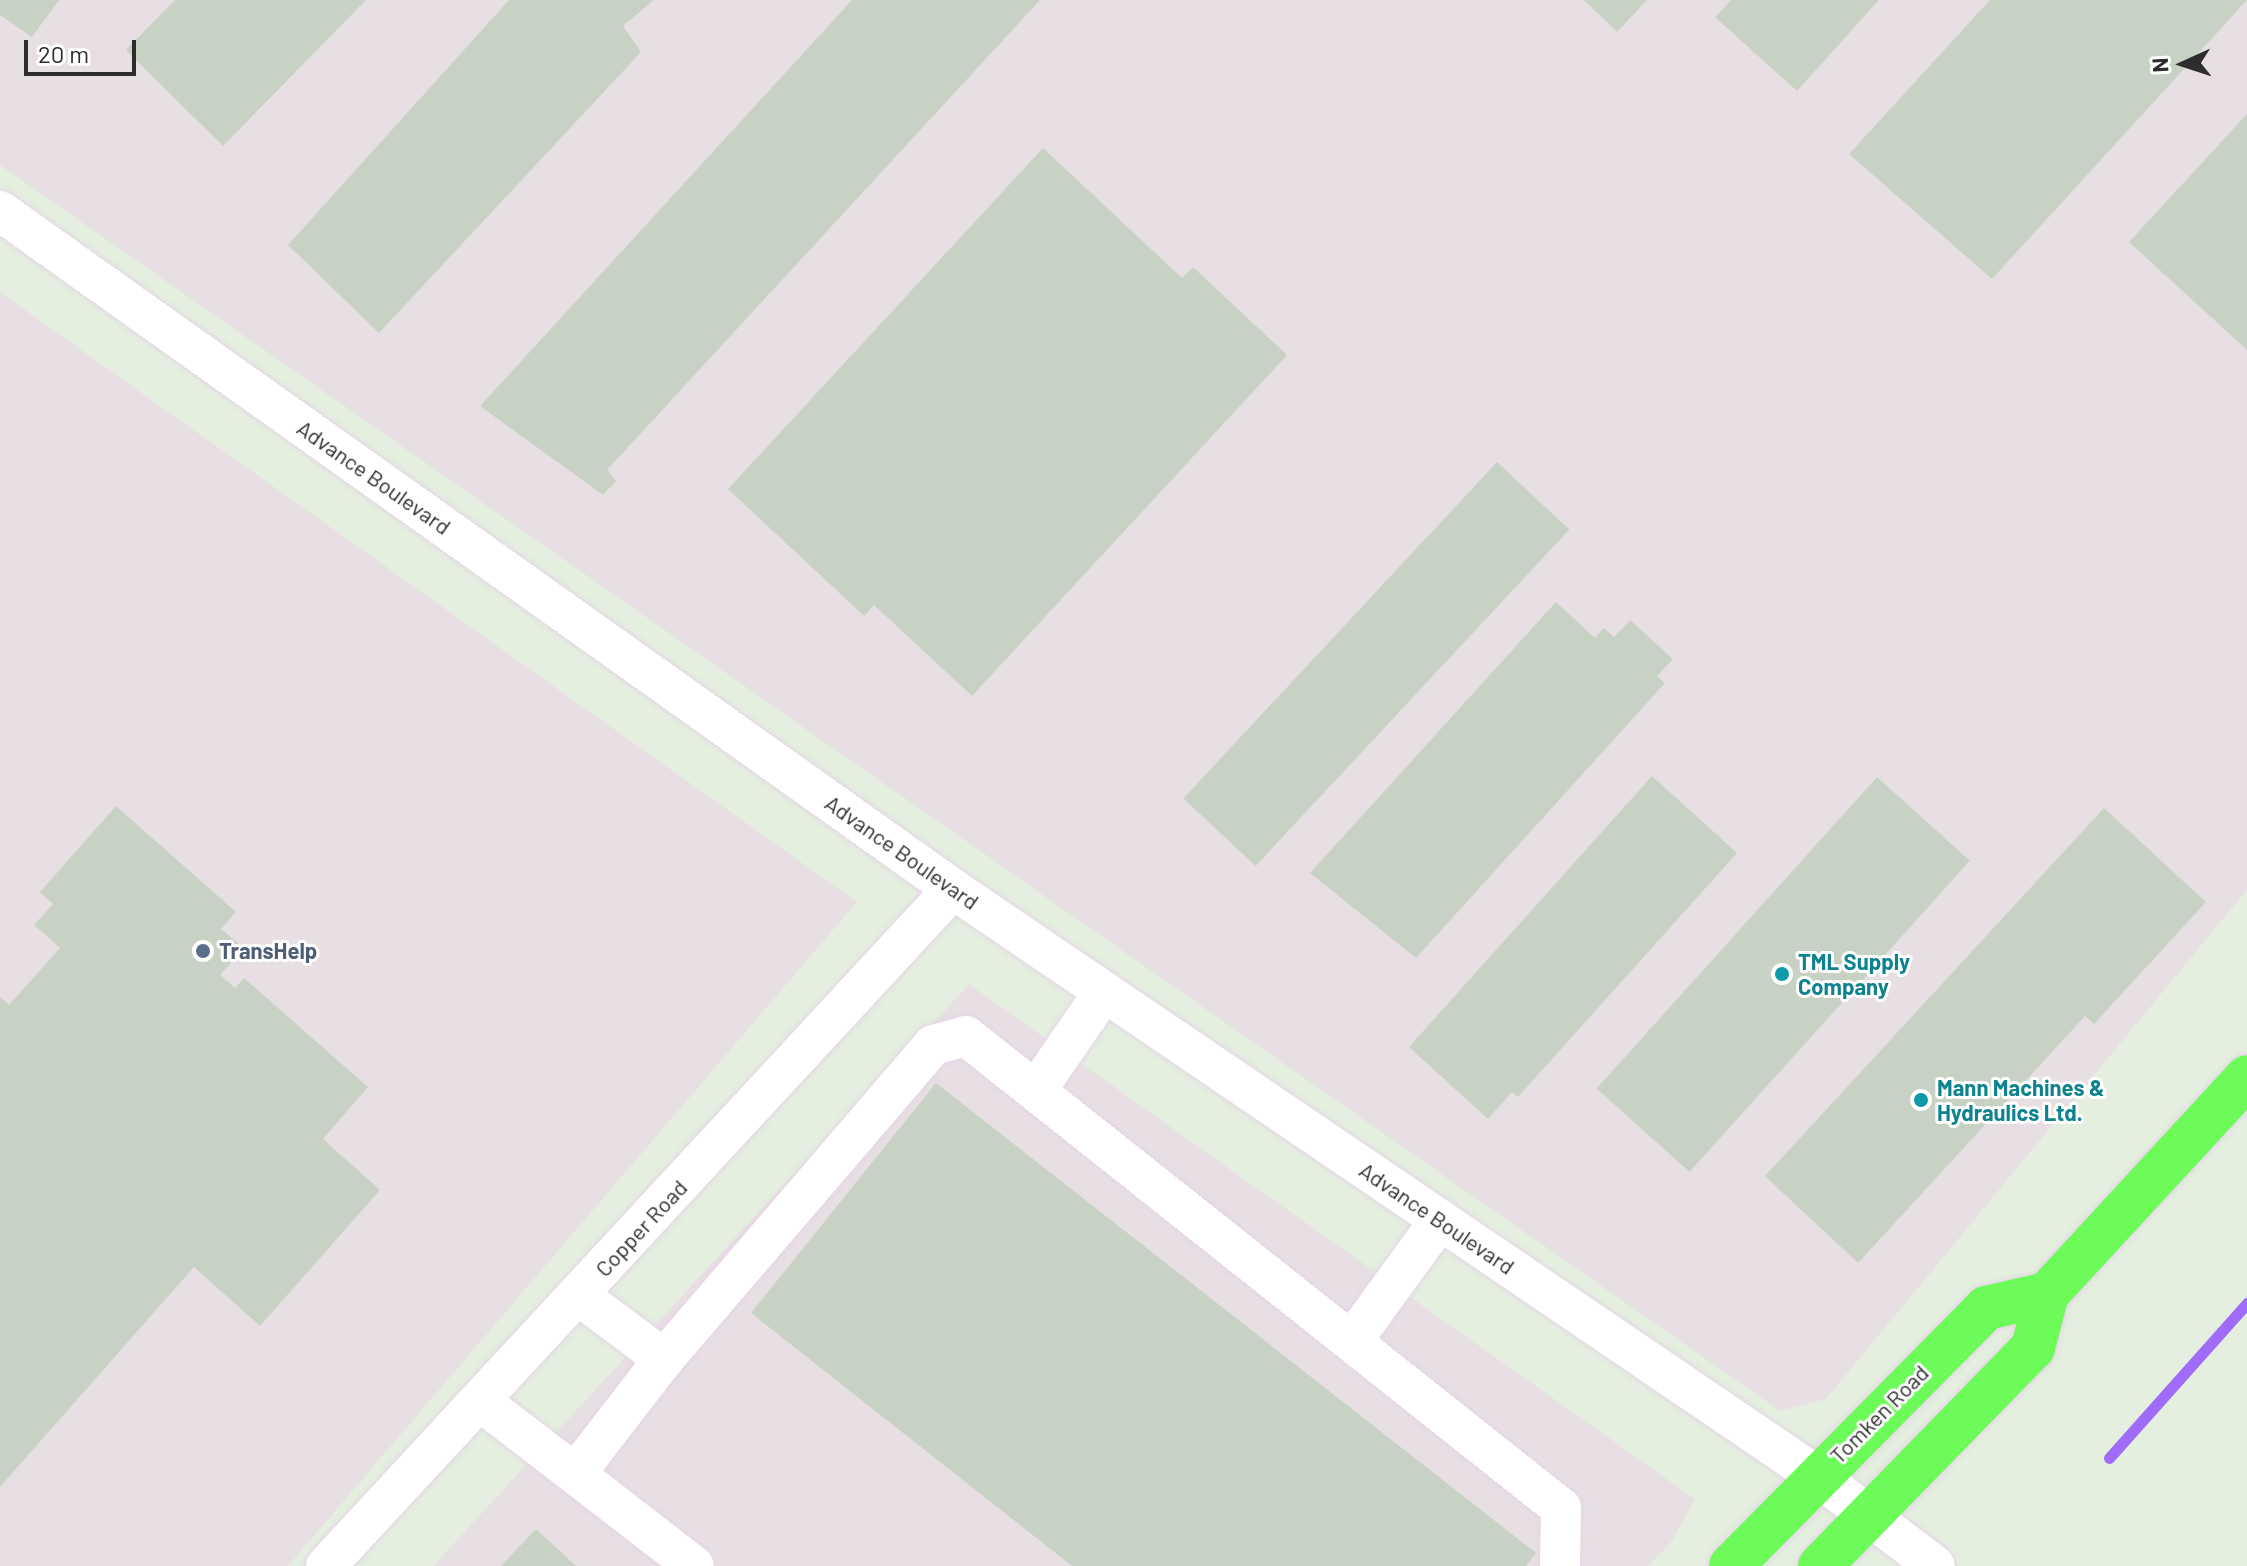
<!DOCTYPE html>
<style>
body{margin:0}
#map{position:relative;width:2247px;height:1566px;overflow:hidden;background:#e4efdf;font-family:Barlow,sans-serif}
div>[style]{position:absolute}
.industrial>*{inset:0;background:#e8dfe4}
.stream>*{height:11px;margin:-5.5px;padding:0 5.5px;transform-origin:5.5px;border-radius:5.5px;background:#a06bf8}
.building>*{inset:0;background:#c7d2c4;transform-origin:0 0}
.roads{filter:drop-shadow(0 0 2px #e5d4e6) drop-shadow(0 0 2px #e5d4e6)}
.minor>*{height:40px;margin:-20px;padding:0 20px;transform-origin:20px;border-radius:20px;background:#fff}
.major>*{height:44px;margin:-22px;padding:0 22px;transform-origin:22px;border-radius:22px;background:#6cfb58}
.dots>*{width:22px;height:22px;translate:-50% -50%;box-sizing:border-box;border:4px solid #fff;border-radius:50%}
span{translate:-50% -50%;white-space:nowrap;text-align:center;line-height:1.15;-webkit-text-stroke:6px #fff;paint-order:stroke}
.street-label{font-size:22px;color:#2d2d2d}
.service-label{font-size:22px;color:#4e5e75;font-weight:700}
.left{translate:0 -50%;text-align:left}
.culture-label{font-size:22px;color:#0d838f;font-weight:700}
.north{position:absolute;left:2143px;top:24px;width:80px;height:80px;-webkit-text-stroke:6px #fff;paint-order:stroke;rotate:267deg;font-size:22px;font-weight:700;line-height:32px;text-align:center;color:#2d2d2d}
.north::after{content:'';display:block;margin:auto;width:28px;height:36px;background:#2d2d2d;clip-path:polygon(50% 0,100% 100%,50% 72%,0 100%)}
.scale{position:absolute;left:24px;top:40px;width:112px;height:36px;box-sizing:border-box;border:4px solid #2d2d2d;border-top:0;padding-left:10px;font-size:24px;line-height:28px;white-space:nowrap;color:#2d2d2d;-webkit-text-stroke:6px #fff;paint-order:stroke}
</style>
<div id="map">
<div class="industrial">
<i style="clip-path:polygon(0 0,2247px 0,2247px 890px,1826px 1399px,1780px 1411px,0 165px)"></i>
<i style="clip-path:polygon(0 292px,857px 902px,288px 1566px,0 1566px)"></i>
<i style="clip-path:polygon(969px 984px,1695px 1499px,1672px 1541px,1648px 1566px,433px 1566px)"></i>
</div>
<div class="stream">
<i style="left:2109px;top:1458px;width:208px;rotate:-48.3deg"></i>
</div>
<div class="building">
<i style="clip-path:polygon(0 0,59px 0,32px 37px,0 15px)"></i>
<i style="clip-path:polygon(175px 0,366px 0,223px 146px,126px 50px)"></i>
<i style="clip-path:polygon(509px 0,654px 0,623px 26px,641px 52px,379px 333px,288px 245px)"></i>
<i style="clip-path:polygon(852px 0,1040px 0,607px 470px,616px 481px,603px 495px,480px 406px)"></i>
<i style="clip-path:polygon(1584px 0,1647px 0,1617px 32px)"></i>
<i style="clip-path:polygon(1731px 0,1879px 0,1797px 91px,1715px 17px)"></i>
<i style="clip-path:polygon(1990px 0,2247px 0,1992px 279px,1849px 154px)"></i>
<i style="clip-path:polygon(2247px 114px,2247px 350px,2129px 242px)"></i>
<i style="clip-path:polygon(1043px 148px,1182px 278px,1193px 267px,1287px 355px,972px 696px,874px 605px,864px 616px,728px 489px)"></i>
<i style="left:1497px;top:462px;width:99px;height:460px;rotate:43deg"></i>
<i style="clip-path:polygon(1556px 602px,1595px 638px,1604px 628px,1614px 637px,1630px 620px,1673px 659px,1657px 676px,1665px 683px,1416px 958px,1310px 873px)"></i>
<i style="clip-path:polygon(1652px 776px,1737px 853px,1518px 1097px,1512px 1092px,1488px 1119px,1409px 1047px)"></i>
<i style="left:1877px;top:777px;width:125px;height:419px;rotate:42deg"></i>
<i style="clip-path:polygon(116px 806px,236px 912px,221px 929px,244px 948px,220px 975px,235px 988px,244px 978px,368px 1087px,323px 1139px,380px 1190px,260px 1326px,194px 1267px,0 1487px,0 997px,9px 1005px,60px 948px,34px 925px,53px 904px,40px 892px)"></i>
<i style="clip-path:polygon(2104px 808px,2206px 902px,2094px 1024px,2085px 1016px,1858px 1263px,1765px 1176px)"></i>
<i style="clip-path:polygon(936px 1083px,1536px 1553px,1526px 1566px,1072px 1566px,751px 1313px)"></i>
<i style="clip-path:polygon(536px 1529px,576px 1566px,501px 1566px)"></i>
</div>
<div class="roads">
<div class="minor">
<i style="left:0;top:211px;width:1170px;rotate:35.43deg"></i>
<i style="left:953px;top:889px;width:1045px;rotate:34.19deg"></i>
<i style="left:1817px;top:1476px;width:148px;rotate:37.3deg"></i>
<i style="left:1037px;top:1089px;width:118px;rotate:-55.4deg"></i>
<i style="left:1352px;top:1341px;width:150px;rotate:-54deg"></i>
<i style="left:664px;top:1359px;width:413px;rotate:-49.4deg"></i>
<i style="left:933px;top:1045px;width:34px;rotate:-15deg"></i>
<i style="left:966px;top:1036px;width:759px;rotate:38.42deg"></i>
<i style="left:1561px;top:1508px;width:58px;rotate:91deg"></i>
<i style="left:480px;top:1401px;width:120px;rotate:37.5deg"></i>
<i style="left:575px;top:1474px;width:145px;rotate:-52.3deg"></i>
<i style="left:664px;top:1359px;width:107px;rotate:-143.3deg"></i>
<i style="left:575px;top:1474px;width:150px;rotate:37.7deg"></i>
<i style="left:326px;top:1566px;width:923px;rotate:-47.2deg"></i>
</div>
<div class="major">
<i style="left:1731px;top:1566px;width:363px;rotate:-45.3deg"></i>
<i style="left:1986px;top:1308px;width:63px;rotate:-12.9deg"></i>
<i style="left:1820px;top:1566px;width:305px;rotate:-45.7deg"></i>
<i style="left:2033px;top:1348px;width:56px;rotate:-75.5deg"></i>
<i style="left:2047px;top:1294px;width:295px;rotate:-47.3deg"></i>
</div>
</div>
<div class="dots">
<i style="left:203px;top:951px;background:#5c6f8a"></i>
<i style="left:1782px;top:974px;background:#0f9aa8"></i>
<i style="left:1921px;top:1100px;background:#0f9aa8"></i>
</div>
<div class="street-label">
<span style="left:374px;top:477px;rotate:35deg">Advance Boulevard</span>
<span style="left:902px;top:852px;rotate:35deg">Advance Boulevard</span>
<span style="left:1437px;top:1218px;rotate:34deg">Advance Boulevard</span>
<span style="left:641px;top:1228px;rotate:-47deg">Copper Road</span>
<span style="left:1879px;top:1414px;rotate:-45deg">Tomken Road</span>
</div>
<div class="service-label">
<span class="left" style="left:219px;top:951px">TransHelp</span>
</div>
<div class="culture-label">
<span class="left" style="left:1798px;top:974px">TML Supply<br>Company</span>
<span class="left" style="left:1937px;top:1100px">Mann Machines &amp;<br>Hydraulics Ltd.</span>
</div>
<div class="north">N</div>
<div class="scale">20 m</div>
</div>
